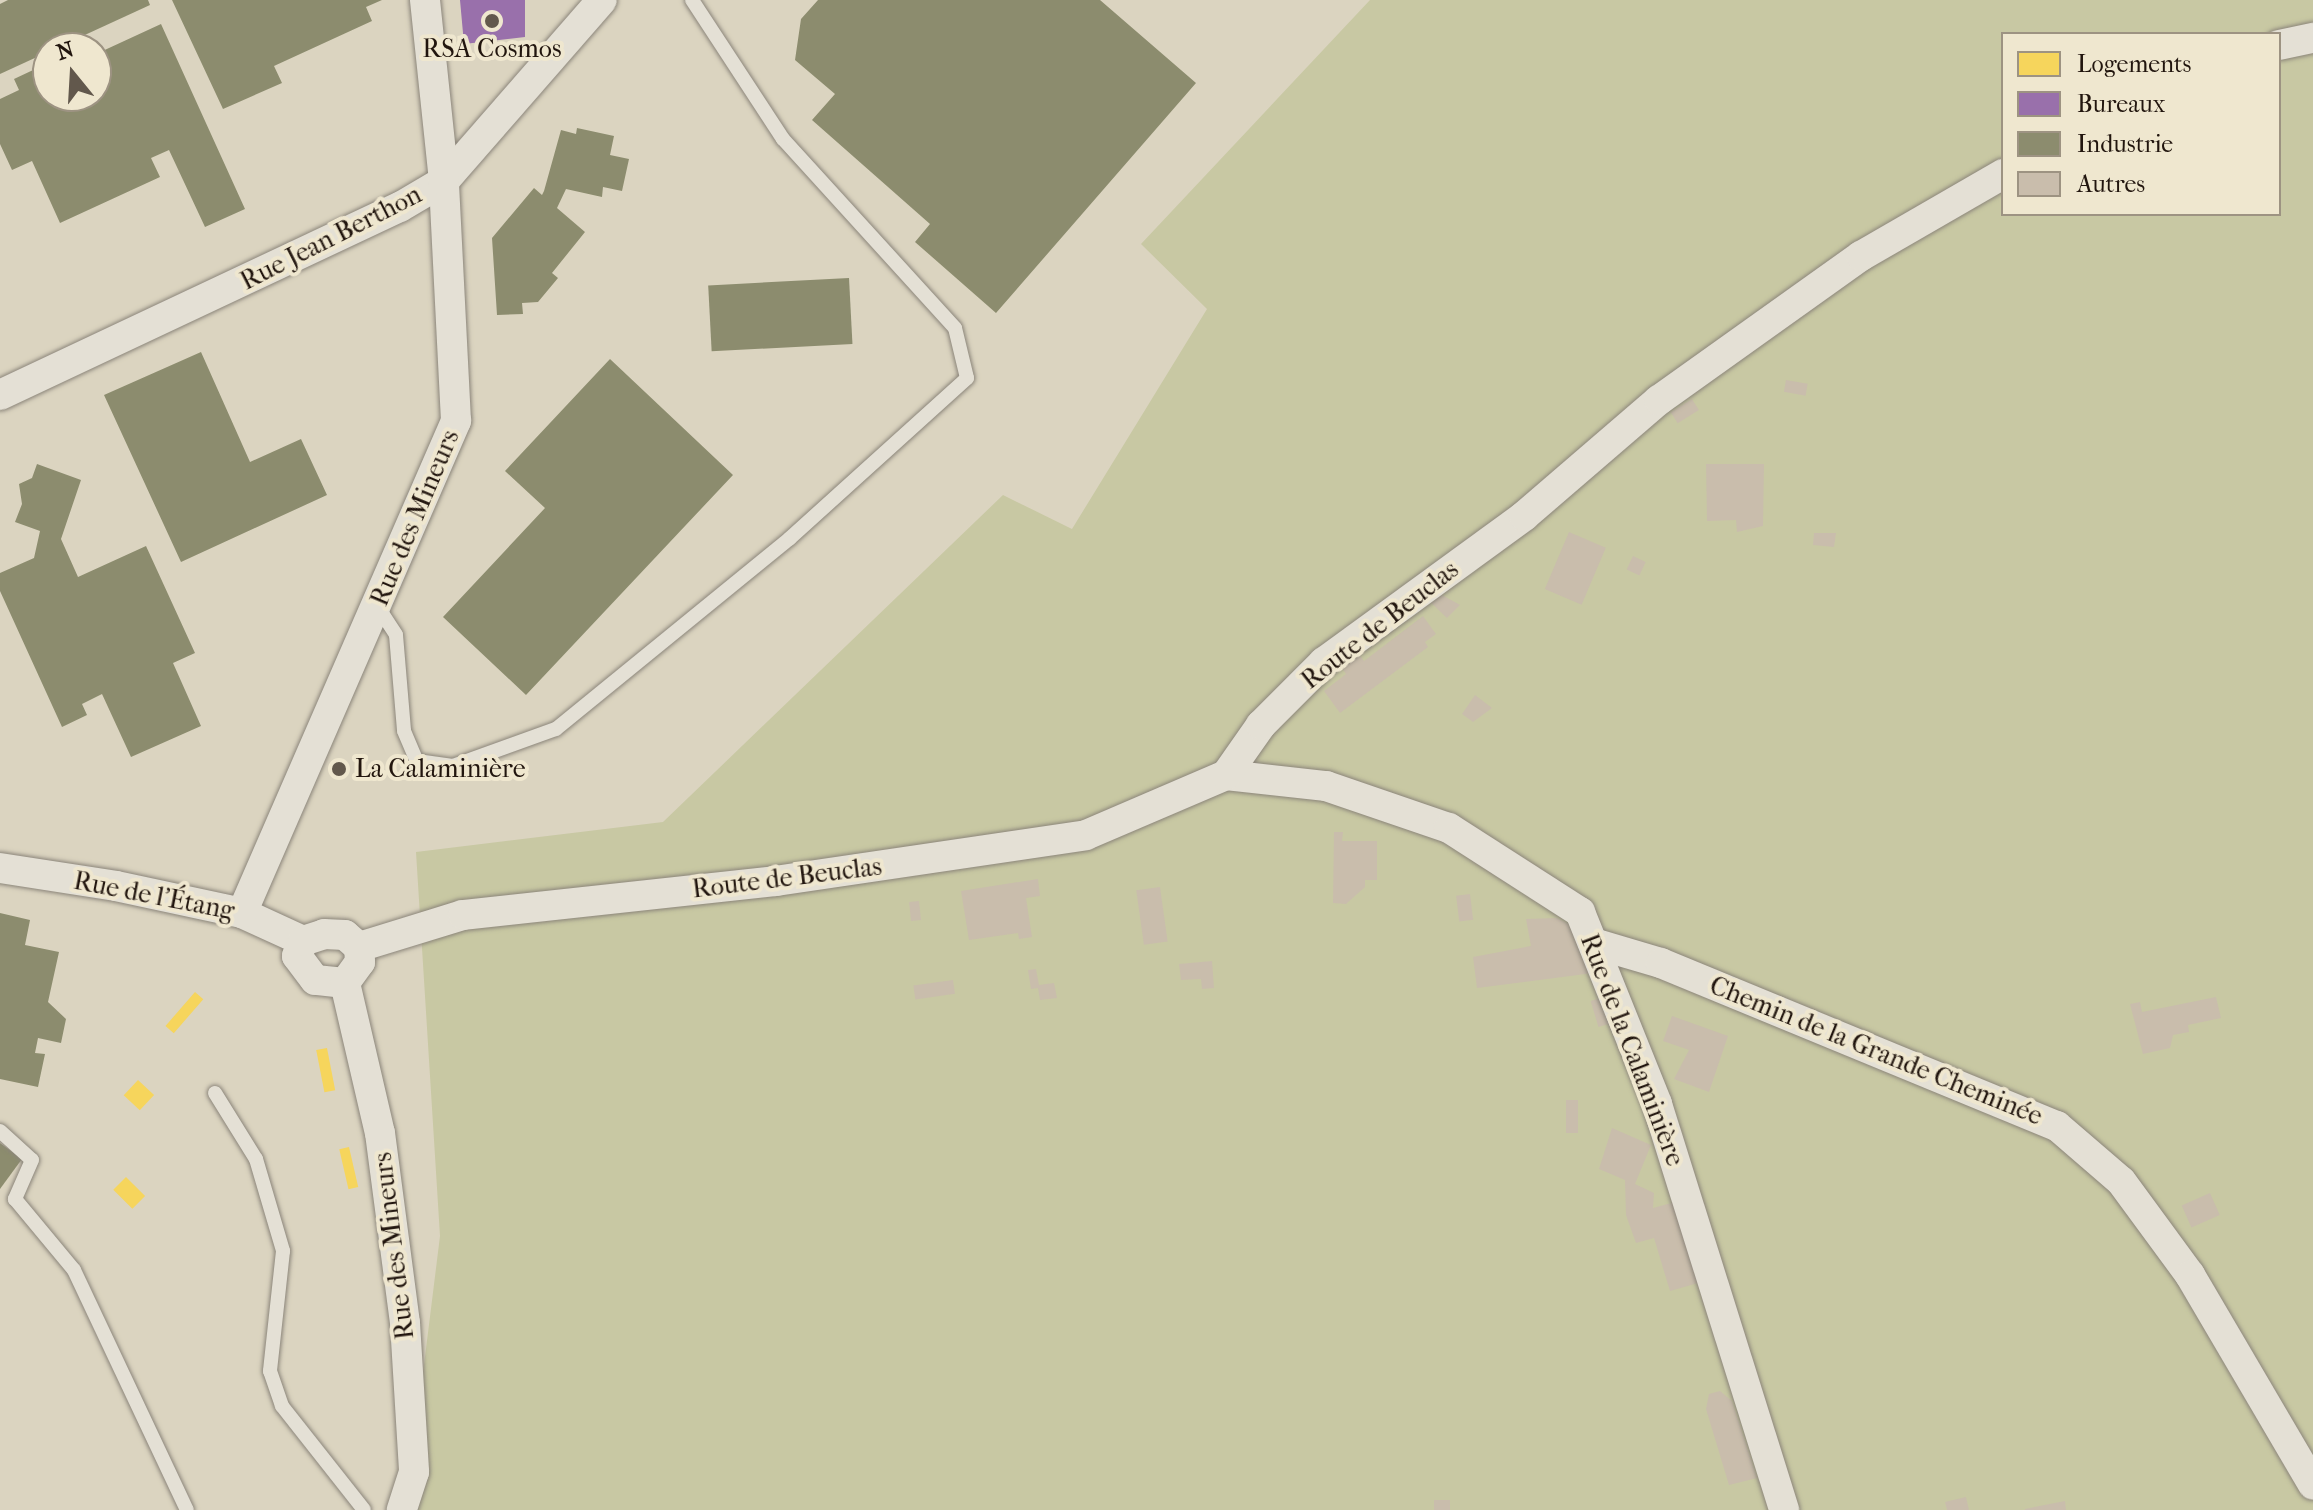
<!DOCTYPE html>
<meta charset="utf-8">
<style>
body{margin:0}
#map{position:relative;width:2313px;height:1510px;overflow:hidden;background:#dbd4c0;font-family:"IM FELL French Canon",serif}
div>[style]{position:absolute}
.green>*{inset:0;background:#c8c8a3}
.homes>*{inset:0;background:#f6d55c;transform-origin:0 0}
.offices>*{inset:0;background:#9970ab}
.industry>*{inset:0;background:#8c8c6e;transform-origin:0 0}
.building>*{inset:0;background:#c9bdac;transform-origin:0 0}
.roads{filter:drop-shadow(0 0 2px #8b857a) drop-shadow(0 0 2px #8b857a)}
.lane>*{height:14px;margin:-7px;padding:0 7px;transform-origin:7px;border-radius:7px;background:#e4e0d5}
.street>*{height:30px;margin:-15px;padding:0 15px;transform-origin:15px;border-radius:15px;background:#e4e0d5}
.dots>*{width:22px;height:22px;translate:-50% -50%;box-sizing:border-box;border:4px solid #efe7cf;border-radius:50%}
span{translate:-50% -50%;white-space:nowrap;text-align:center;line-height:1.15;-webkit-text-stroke:8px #efe7cf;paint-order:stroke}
.poi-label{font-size:26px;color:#21150e}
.left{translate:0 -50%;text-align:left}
.street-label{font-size:26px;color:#21150e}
.legend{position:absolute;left:2001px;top:32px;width:280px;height:184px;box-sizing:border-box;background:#efe7cf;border:2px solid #9d9382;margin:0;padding:10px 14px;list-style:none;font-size:24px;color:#21150e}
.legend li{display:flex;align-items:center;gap:16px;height:40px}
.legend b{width:40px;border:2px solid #9d9382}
.north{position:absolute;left:32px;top:32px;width:80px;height:80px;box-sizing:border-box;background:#efe7cf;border:2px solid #9d9382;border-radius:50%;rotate:342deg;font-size:22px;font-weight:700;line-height:32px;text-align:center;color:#21150e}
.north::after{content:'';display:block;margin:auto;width:28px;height:36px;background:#62584c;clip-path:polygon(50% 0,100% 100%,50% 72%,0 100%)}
</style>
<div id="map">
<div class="green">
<i style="clip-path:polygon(evenodd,1370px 0,2313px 0,2313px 1510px,406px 1510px,440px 1236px,416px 852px,663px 822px,1003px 495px,1072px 529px,1207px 309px,1141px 244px,1370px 0,2003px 34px,2279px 34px,2279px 214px,2003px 214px,2003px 34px)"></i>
</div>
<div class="homes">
<i style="left:195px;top:992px;width:11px;height:45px;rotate:41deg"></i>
<i style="left:327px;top:1048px;width:43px;height:11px;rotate:79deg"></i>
<i style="left:138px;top:1080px;width:22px;height:21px;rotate:43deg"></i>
<i style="left:349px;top:1147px;width:41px;height:10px;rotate:77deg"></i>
<i style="left:126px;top:1177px;width:27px;height:18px;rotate:45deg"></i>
</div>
<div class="offices">
<i style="clip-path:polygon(460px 0,525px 0,525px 37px,464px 44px)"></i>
</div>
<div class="industry">
<i style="clip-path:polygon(8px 0,148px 0,150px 5px,0 74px,0 4px)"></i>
<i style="clip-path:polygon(172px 0,382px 0,366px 7px,372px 21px,274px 66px,282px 83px,223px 109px)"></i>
<i style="clip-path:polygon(818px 0,1100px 0,1196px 83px,996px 313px,915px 242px,930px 224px,812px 120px,835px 94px,795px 60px,801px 19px)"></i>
<i style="clip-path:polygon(161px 24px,245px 209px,205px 227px,169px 150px,151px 158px,160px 177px,60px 223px,32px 161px,12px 170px,0 144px,0 99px,19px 90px,14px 79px,48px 63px,48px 96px,96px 96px,96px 54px)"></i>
<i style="clip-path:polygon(577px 128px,614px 136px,610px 155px,629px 159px,622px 191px,603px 187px,602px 197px,566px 189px,557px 208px,585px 232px,552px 273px,558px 278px,538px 302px,522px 303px,523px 314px,497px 315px,492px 238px,534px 188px,542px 195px,544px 191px,561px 130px,576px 134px)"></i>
<i style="left:849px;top:278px;width:66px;height:141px;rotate:87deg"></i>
<i style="clip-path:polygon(201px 352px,250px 462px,301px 439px,327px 495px,181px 562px,104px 395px)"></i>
<i style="clip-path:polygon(610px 359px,733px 475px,526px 695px,443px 617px,545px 508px,505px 471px)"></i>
<i style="clip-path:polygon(37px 464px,81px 480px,61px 539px,78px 577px,146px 546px,195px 653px,173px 663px,201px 726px,131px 757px,102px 694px,82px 704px,87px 715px,62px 727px,0 591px,0 573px,34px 558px,40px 531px,15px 522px,22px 504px,19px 484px,32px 478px)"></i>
<i style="clip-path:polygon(0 913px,30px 920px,25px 945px,59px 952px,48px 1002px,66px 1019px,61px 1043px,38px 1038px,35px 1053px,45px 1054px,38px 1087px,0 1079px)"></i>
<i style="clip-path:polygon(0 1143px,22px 1159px,0 1189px)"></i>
</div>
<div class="building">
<i style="left:1786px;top:380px;width:22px;height:12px;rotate:10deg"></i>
<i style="left:1692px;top:399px;width:13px;height:25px;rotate:58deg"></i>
<i style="clip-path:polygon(1706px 464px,1764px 464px,1763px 526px,1737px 532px,1736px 520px,1707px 521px)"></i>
<i style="left:1569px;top:532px;width:40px;height:62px;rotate:23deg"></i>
<i style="clip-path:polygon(1814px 533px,1836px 533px,1834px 547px,1813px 545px)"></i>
<i style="left:1633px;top:556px;width:14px;height:15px;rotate:25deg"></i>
<i style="clip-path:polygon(1435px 591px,1460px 605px,1447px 618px,1426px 598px)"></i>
<i style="clip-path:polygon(1423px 616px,1436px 634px,1425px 642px,1428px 647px,1340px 713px,1324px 691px,1346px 674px,1340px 665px,1357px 652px,1364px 661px)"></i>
<i style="clip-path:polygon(1475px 695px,1492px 708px,1473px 722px,1462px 714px)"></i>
<i style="clip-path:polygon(1334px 832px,1343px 832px,1342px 841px,1377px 841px,1377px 880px,1365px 880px,1365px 887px,1346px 904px,1333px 903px)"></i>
<i style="clip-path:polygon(1038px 879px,1040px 896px,1026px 898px,1032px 937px,1019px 939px,1018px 933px,969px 940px,961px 891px)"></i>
<i style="left:1160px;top:887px;width:55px;height:24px;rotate:82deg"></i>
<i style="left:1470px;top:894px;width:26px;height:14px;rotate:83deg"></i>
<i style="left:919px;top:901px;width:19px;height:10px;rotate:84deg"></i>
<i style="clip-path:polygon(1557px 918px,1575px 928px,1593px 973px,1477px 988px,1473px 957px,1531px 946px,1526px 919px)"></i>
<i style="clip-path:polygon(1212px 961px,1214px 988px,1202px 989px,1201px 979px,1181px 980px,1179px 964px)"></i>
<i style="clip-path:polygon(1036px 969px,1039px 985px,1054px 983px,1057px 998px,1040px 1000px,1038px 988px,1031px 989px,1028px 970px)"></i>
<i style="left:953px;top:980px;width:14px;height:40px;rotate:82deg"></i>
<i style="left:1604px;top:997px;width:27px;height:14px;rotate:73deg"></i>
<i style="clip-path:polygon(2216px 997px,2221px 1018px,2188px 1025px,2189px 1032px,2173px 1035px,2170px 1048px,2143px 1054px,2130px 1004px,2140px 1002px,2142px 1012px)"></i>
<i style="clip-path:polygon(1672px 1016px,1728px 1036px,1709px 1092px,1674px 1079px,1689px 1050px,1663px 1041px)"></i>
<i style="left:1566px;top:1100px;width:12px;height:33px"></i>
<i style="clip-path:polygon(1612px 1128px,1651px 1145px,1635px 1184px,1654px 1193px,1653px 1208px,1675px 1202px,1698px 1283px,1670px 1291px,1654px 1238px,1636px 1243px,1626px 1215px,1625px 1180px,1599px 1169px)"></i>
<i style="left:2210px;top:1193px;width:24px;height:31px;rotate:66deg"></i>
<i style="clip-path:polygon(1720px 1391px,1732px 1401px,1757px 1478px,1729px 1485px,1706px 1409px,1709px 1394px)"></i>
<i style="clip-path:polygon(1966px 1497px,1969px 1510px,1947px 1510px,1945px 1502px)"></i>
<i style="left:1434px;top:1500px;width:16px;height:10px"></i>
<i style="clip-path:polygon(2065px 1501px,2066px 1510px,2025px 1510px,2025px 1509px)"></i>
</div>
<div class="roads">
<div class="lane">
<i style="left:378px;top:607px;width:33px;rotate:57deg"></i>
<i style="left:396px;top:635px;width:96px;rotate:85.2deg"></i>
<i style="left:404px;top:731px;width:33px;rotate:67deg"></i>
<i style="left:417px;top:761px;width:36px;rotate:8deg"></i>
<i style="left:453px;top:766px;width:109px;rotate:-19.8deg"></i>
<i style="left:556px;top:729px;width:301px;rotate:-39.2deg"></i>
<i style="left:789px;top:539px;width:240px;rotate:-42.1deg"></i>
<i style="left:967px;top:378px;width:51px;rotate:-103.5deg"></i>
<i style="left:955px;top:328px;width:256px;rotate:-132.3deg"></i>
<i style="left:783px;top:139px;width:166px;rotate:-123.2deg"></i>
<i style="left:215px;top:1093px;width:78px;rotate:58.2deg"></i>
<i style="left:256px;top:1159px;width:96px;rotate:73.6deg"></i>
<i style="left:283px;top:1251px;width:121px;rotate:96.2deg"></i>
<i style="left:270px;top:1371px;width:37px;rotate:71deg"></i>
<i style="left:282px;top:1406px;width:132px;rotate:51.7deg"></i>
<i style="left:0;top:1131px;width:43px;rotate:42.2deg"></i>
<i style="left:32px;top:1160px;width:43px;rotate:113.6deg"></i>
<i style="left:15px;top:1199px;width:92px;rotate:50.3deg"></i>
<i style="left:74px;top:1270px;width:265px;rotate:64.8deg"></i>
</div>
<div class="street">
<i style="left:2279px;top:45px;width:35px;rotate:-12deg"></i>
<i style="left:0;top:395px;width:442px;rotate:-25.2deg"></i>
<i style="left:400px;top:207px;width:51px;rotate:-30.6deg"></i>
<i style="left:444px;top:181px;width:240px;rotate:-48.9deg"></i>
<i style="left:1226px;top:775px;width:101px;rotate:6.3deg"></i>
<i style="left:1326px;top:786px;width:130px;rotate:18.9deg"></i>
<i style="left:1449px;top:828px;width:156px;rotate:32.7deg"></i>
<i style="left:1580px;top:912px;width:207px;rotate:68.1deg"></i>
<i style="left:1657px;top:1104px;width:425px;rotate:72.6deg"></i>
<i style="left:0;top:868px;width:117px;rotate:8.8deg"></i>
<i style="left:116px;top:886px;width:129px;rotate:12.1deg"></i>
<i style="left:242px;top:913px;width:67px;rotate:24.7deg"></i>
<i style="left:242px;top:913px;width:537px;rotate:-66.49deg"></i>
<i style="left:456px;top:421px;width:240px;rotate:-92.9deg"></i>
<i style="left:444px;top:181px;width:182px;rotate:-96deg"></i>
<i style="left:324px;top:934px;width:21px;rotate:3deg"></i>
<i style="left:345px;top:935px;width:18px;rotate:41deg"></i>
<i style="left:359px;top:947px;width:15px;rotate:86deg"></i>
<i style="left:360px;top:962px;width:26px;rotate:126deg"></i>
<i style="left:345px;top:983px;width:30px;rotate:-174deg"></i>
<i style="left:315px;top:980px;width:30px;rotate:-127deg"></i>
<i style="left:297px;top:956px;width:16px;rotate:-68deg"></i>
<i style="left:303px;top:941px;width:22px;rotate:-18deg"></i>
<i style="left:1593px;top:943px;width:71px;rotate:16.4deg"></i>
<i style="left:1661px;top:963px;width:428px;rotate:22.4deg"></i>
<i style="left:2057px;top:1126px;width:84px;rotate:40.7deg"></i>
<i style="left:2121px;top:1181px;width:117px;rotate:53.7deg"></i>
<i style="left:2190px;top:1275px;width:243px;rotate:59.6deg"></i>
<i style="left:359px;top:947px;width:109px;rotate:-17.1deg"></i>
<i style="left:463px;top:915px;width:315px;rotate:-6.2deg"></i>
<i style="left:776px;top:881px;width:313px;rotate:-8.4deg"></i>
<i style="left:1086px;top:835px;width:152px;rotate:-23.2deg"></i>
<i style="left:1226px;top:775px;width:61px;rotate:-55deg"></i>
<i style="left:1261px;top:725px;width:89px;rotate:-45deg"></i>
<i style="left:1324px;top:662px;width:248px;rotate:-36.1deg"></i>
<i style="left:1524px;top:516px;width:178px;rotate:-40.7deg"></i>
<i style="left:1659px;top:400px;width:248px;rotate:-35.5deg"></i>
<i style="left:1861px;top:256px;width:164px;rotate:-30deg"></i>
<i style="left:345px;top:983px;width:154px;rotate:76.9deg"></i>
<i style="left:380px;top:1133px;width:192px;rotate:82.5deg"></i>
<i style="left:405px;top:1323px;width:149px;rotate:86.5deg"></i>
<i style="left:414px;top:1472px;width:40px;rotate:108deg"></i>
</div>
</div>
<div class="dots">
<i style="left:492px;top:21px;background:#62584c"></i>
<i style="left:339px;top:769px;background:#62584c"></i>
</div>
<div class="poi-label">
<span style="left:492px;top:49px">RSA Cosmos</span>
<span class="left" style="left:355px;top:769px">La Calaminière</span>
</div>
<div class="street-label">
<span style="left:331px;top:238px;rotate:-27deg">Rue Jean Berthon</span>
<span style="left:415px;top:518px;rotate:-67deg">Rue des Mineurs</span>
<span style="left:1380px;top:625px;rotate:-38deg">Route de Beuclas</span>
<span style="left:787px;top:878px;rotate:-7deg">Route de Beuclas</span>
<span style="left:154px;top:896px;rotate:11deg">Rue de l'Étang</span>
<span style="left:1632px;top:1050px;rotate:69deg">Rue de la Calaminière</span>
<span style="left:1876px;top:1051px;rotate:22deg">Chemin de la Grande Cheminée</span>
<span style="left:394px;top:1246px;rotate:-97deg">Rue des Mineurs</span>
</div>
<ul class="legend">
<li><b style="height:22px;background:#f6d55c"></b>Logements</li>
<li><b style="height:22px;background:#9970ab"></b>Bureaux</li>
<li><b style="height:22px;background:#8c8c6e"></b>Industrie</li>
<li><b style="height:22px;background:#c9bdac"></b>Autres</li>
</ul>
<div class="north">N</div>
</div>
